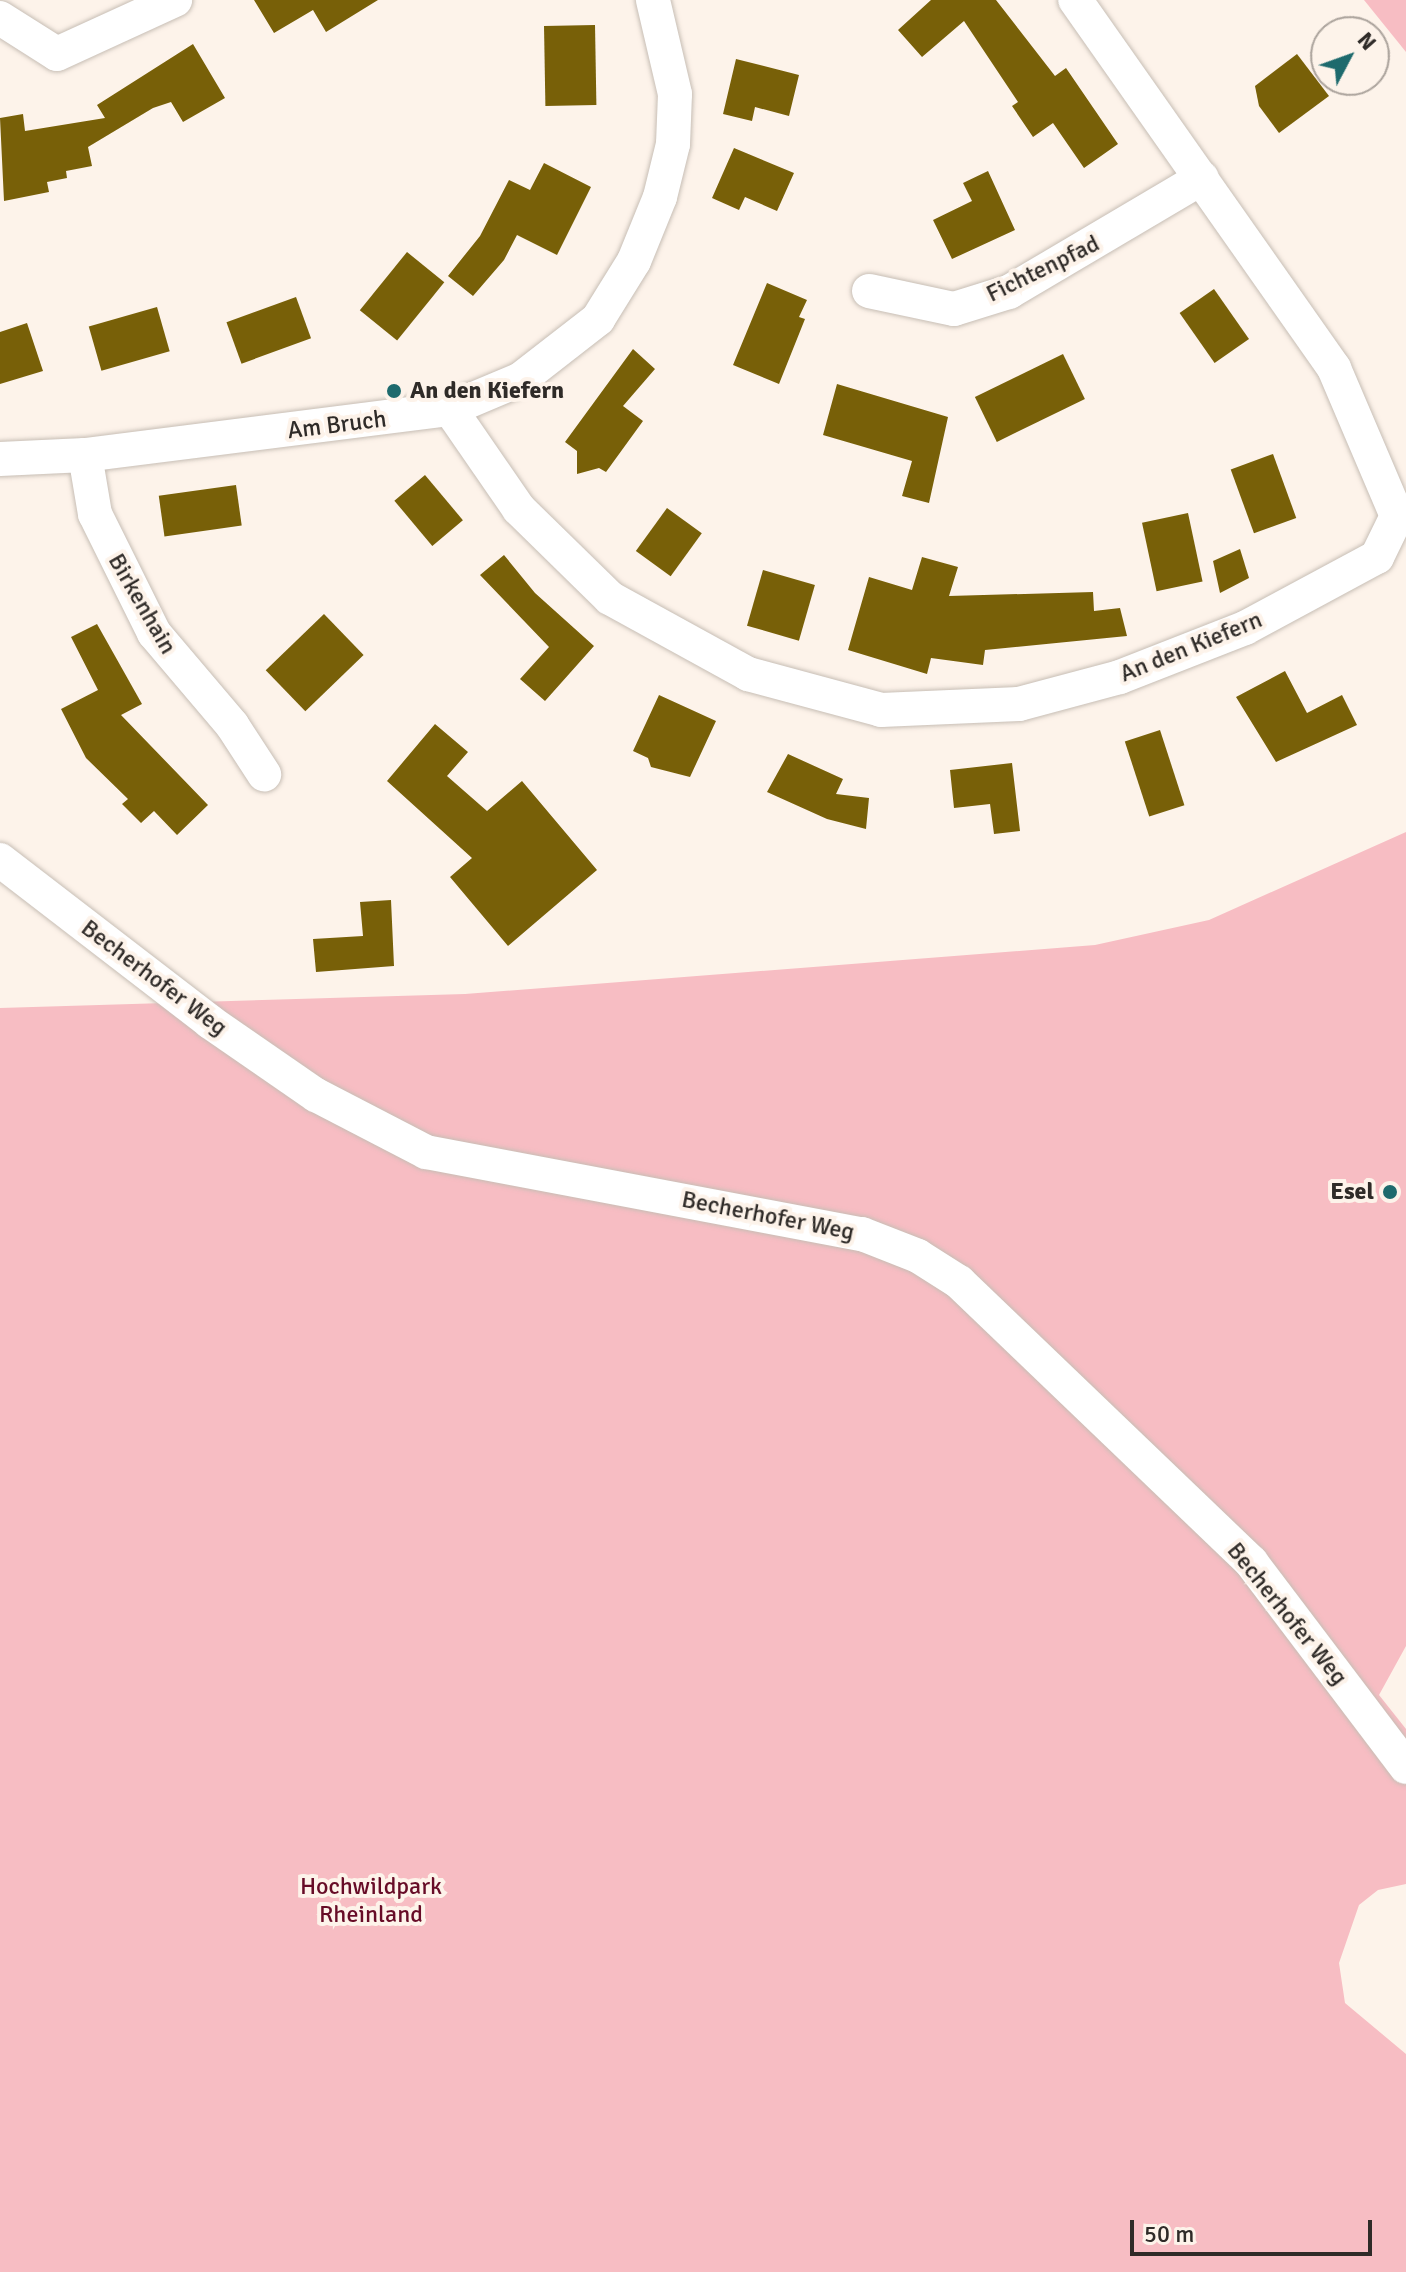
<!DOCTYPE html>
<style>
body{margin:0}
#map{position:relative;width:1406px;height:2272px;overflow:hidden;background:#fdf3ea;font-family:Signika,sans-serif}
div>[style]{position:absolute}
.green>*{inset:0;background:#f7bdc3}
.building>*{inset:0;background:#786008;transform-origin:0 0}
.roads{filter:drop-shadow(0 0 2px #c7beb5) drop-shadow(0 0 2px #c7beb5)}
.street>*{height:34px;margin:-17px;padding:0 17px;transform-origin:17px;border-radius:17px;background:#fff}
.dots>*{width:22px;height:22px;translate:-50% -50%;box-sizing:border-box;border:4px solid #fdf3ea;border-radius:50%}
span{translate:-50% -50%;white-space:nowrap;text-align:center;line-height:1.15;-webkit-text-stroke:8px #fdf3ea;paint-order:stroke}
.street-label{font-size:24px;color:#2f2b28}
.poi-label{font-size:24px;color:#2f2b28;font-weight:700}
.left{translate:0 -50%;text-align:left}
.right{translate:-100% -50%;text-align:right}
.park-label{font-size:24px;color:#670c27}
.north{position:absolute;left:1310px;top:16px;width:80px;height:80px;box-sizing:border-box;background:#fdf3ea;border:2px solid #aba39c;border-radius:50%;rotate:49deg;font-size:22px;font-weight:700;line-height:32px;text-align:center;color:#2f2b28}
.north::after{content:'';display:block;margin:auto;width:28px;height:36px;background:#1e6a6d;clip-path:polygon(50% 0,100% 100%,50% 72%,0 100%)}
.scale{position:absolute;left:1130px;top:2220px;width:242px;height:36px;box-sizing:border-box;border:4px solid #2f2b28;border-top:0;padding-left:10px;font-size:24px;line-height:28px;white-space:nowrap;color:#2f2b28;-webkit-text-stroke:6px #fdf3ea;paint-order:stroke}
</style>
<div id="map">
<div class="green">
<i style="clip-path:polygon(1364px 0,1406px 0,1406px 52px)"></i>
<i style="clip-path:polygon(1406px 832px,1406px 1646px,1379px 1695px,1406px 1729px,1406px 1884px,1378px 1890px,1359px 1905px,1339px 1963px,1345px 2003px,1406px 2054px,1406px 2272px,0 2272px,0 1008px,465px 994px,1095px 945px,1209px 920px)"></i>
</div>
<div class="building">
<i style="clip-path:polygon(254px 0,378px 0,326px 32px,313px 10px,274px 33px)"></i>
<i style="clip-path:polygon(931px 0,996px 0,1055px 76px,1066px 68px,1118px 144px,1084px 168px,1053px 123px,1033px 137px,1012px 106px,1018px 102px,964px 21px,922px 57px,898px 30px)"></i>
<i style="left:595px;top:25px;width:80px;height:51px;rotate:89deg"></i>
<i style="clip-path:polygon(193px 44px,225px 98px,183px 122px,171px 102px,153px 108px,88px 147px,92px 166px,66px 171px,67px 178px,47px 182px,49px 192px,4px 201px,0 118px,23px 114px,25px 131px,105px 118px,97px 105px)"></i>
<i style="clip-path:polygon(1297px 54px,1329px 96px,1279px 133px,1259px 106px,1255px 86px)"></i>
<i style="clip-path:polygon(736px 59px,799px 75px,789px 116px,755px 107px,752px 121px,723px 114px)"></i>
<i style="clip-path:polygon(734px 148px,794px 173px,777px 211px,745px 197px,739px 210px,712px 198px)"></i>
<i style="clip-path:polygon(544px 163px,591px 187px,557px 255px,517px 235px,504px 260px,473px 296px,448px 276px,480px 236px,509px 180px,530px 190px)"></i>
<i style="clip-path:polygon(988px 171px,1015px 230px,952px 259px,933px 220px,972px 201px,963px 183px)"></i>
<i style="left:407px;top:252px;width:48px;height:75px;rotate:39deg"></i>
<i style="clip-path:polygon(767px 283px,807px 300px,799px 317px,805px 319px,779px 384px,733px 365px)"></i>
<i style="left:1214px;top:289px;width:61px;height:42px;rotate:55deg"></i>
<i style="left:296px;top:297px;width:44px;height:74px;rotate:70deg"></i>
<i style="left:157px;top:307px;width:46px;height:71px;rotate:74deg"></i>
<i style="clip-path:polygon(27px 323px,43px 371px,0 384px,0 332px)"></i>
<i style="clip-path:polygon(633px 349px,655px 369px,623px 406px,643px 421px,606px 472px,599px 468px,577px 474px,577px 451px,565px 442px)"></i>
<i style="left:1063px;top:354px;width:50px;height:98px;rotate:64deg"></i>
<i style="clip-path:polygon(837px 384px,948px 417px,929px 503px,902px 496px,912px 461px,823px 435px)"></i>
<i style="left:1273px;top:454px;width:68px;height:45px;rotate:70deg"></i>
<i style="left:425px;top:475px;width:59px;height:40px;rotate:50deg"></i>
<i style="left:236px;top:485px;width:41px;height:78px;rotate:82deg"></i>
<i style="left:667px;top:508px;width:43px;height:53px;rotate:36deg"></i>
<i style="left:1188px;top:513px;width:70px;height:47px;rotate:78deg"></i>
<i style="clip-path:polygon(1240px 549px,1249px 578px,1220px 593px,1213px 561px)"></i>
<i style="clip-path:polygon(504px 555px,535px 593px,594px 646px,545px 701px,520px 679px,549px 647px,480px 575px)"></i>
<i style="clip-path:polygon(922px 557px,958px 567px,949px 596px,1093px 592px,1094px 611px,1120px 608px,1127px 636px,985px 650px,983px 665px,931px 658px,927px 674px,848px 650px,869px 577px,912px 590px)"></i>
<i style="left:763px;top:570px;width:54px;height:58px;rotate:16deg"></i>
<i style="left:324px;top:614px;width:57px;height:81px;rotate:46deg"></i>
<i style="clip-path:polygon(97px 624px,142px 704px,121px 715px,208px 805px,177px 835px,154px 811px,141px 823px,122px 804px,128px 799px,86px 758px,61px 709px,98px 690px,71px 637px)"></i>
<i style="clip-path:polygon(1285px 671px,1307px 713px,1342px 695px,1357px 725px,1276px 762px,1236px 697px)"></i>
<i style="clip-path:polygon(659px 695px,716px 721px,690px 777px,651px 767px,648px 758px,633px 751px)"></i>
<i style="clip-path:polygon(435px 724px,468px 752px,447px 776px,487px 811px,522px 781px,597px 870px,508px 946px,450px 877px,472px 858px,387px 781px)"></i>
<i style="left:1160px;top:730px;width:79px;height:37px;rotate:72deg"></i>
<i style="clip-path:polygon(788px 754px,843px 779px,836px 794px,869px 798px,866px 829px,827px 819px,767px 792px)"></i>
<i style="clip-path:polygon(1012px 763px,1020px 831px,994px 834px,990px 804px,954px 808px,950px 770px)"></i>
<i style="clip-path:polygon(391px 900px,394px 966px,316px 972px,313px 939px,363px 936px,360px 902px)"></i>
</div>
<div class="roads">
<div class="street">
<i style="left:0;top:18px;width:67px;rotate:32.3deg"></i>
<i style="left:57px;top:54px;width:130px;rotate:-24.6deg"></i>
<i style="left:869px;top:291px;width:87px;rotate:12deg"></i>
<i style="left:954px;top:309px;width:58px;rotate:-17.2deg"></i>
<i style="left:1009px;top:292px;width:224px;rotate:-30.6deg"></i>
<i style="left:450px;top:409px;width:121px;rotate:55.4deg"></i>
<i style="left:519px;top:509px;width:127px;rotate:44.4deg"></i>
<i style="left:610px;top:598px;width:158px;rotate:28.8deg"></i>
<i style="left:748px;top:674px;width:138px;rotate:15.1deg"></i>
<i style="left:881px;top:710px;width:138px;rotate:-2.5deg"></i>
<i style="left:1019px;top:704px;width:105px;rotate:-15deg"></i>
<i style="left:1120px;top:677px;width:134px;rotate:-21.4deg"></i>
<i style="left:1245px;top:628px;width:150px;rotate:-28.3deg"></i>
<i style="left:1377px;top:557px;width:46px;rotate:-64deg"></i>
<i style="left:1397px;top:516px;width:161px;rotate:-113.1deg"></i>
<i style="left:1334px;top:368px;width:450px;rotate:-125.1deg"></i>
<i style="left:85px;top:455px;width:60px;rotate:80.4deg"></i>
<i style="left:95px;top:514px;width:133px;rotate:63.6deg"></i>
<i style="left:154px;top:633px;width:121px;rotate:49.7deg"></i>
<i style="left:232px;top:725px;width:59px;rotate:56.9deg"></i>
<i style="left:0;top:459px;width:85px;rotate:-2.7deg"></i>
<i style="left:85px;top:455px;width:368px;rotate:-7.2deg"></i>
<i style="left:450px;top:409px;width:77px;rotate:-22.9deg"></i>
<i style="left:521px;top:379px;width:98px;rotate:-37.9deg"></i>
<i style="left:598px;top:319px;width:68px;rotate:-58.2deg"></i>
<i style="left:634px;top:261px;width:69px;rotate:-67.9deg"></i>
<i style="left:660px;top:197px;width:55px;rotate:-76.2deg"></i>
<i style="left:673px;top:144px;width:50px;rotate:-87.7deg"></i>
<i style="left:675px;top:94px;width:97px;rotate:-103.2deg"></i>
<i style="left:0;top:860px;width:265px;rotate:37.6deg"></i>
<i style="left:210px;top:1022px;width:129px;rotate:34.6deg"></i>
<i style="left:316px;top:1095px;width:124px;rotate:27.4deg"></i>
<i style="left:426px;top:1152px;width:444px;rotate:10.7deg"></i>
<i style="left:862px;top:1234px;width:60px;rotate:21.4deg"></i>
<i style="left:918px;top:1256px;width:49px;rotate:32.4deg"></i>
<i style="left:959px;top:1282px;width:405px;rotate:43.8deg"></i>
<i style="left:1251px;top:1562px;width:257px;rotate:52.9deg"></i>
</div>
</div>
<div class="dots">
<i style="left:394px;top:391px;background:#1e6a6d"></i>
<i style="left:1390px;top:1192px;background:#1e6a6d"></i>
</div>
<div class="street-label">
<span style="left:1043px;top:269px;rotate:-26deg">Fichtenpfad</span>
<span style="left:337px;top:425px;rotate:-7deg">Am Bruch</span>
<span style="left:142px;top:604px;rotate:60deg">Birkenhain</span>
<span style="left:1191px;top:647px;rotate:-22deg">An den Kiefern</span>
<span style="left:154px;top:978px;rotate:37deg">Becherhofer Weg</span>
<span style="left:768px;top:1216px;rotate:11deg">Becherhofer Weg</span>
<span style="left:1287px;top:1614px;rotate:51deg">Becherhofer Weg</span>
</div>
<div class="poi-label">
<span class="left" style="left:410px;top:391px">An den Kiefern</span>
<span class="right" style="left:1374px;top:1192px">Esel</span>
</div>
<div class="park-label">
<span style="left:371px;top:1901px">Hochwildpark<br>Rheinland</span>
</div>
<div class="north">N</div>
<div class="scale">50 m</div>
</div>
